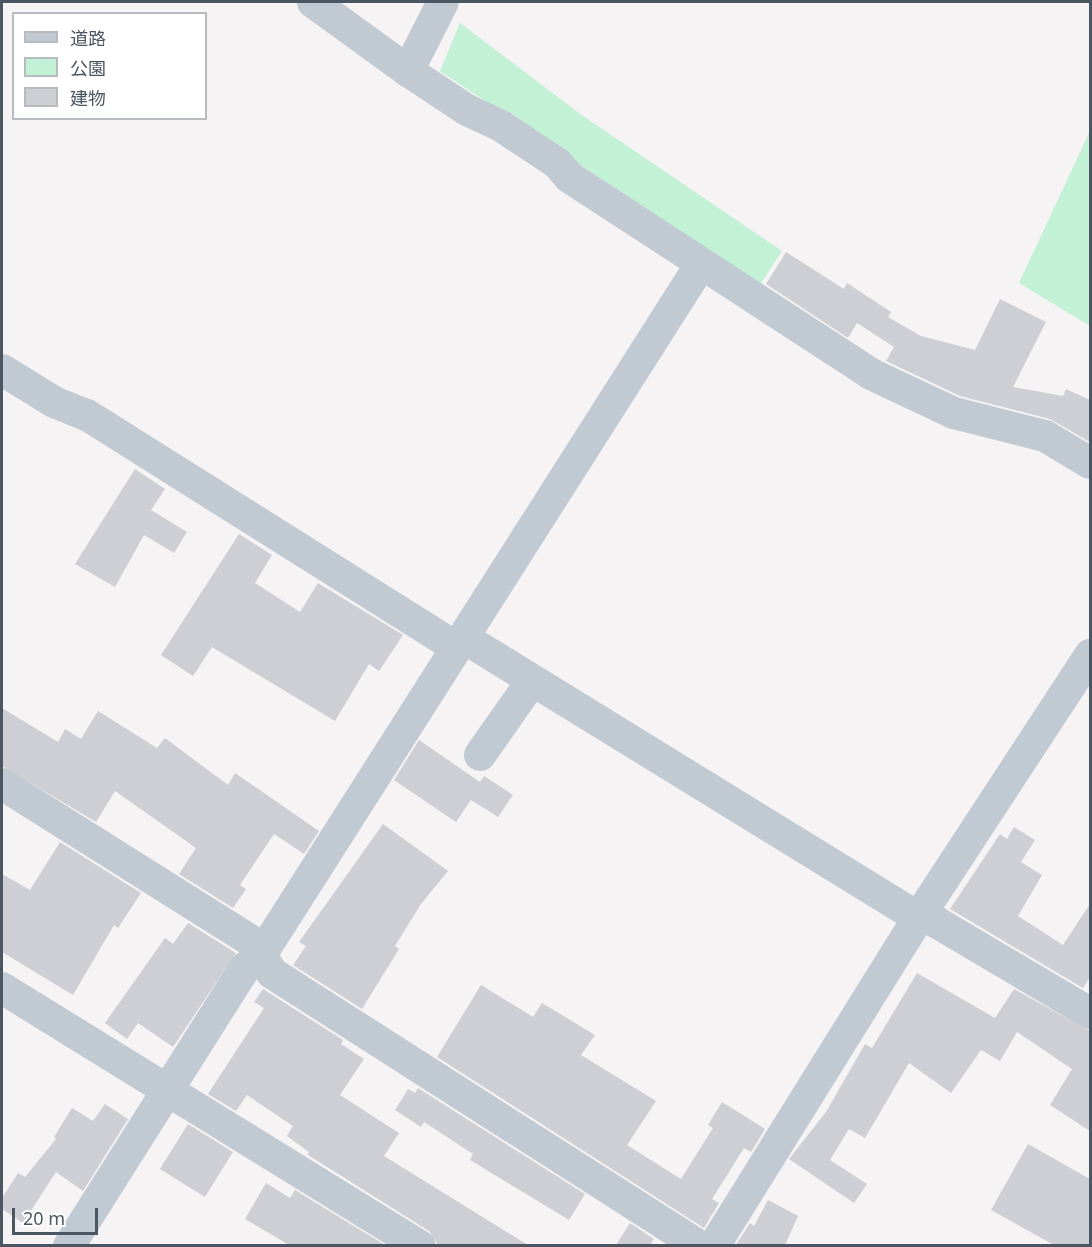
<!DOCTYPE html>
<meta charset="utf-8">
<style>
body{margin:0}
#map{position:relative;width:1092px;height:1247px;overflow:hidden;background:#f5f3f3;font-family:"Noto Sans","Noto Sans JP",sans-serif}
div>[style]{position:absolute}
.green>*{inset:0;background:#c3f1d5}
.building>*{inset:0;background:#cdcfd5;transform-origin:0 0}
.minor>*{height:32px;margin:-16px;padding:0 16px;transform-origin:16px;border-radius:16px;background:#c1cad2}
span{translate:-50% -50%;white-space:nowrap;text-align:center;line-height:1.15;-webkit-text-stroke:4.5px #fff;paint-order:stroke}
.frame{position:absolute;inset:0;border:3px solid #4a5661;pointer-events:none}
.legend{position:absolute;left:12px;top:12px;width:195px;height:108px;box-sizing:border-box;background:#fff;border:2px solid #b7bbc0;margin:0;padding:8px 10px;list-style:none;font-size:18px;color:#4a5661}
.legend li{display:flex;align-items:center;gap:12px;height:30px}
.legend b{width:30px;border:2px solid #b7bbc0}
.scale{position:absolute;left:12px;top:1208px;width:86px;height:27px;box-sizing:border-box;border:3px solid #4a5661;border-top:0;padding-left:8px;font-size:18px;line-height:21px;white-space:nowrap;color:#4a5661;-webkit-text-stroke:4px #fff;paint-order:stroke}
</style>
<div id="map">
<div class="green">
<i style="clip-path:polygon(460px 23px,583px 116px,782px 251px,760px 285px,440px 71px)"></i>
<i style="clip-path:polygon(1090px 131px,1090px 326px,1019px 283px)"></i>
</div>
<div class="building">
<i style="clip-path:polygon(786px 252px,844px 289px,847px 283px,891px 312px,888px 317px,921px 336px,975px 350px,1000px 299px,1046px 322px,1013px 387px,1063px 396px,1066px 389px,1090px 400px,1090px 442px,1050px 419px,960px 396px,886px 361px,894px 347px,857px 323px,848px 338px,766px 284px)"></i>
<i style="clip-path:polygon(135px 469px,165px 489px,151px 510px,187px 532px,174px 553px,144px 535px,115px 587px,75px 564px)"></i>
<i style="clip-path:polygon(239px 534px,272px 555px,255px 583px,300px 612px,318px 583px,403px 635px,379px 671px,369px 664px,335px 721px,212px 647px,193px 676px,161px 655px)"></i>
<i style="clip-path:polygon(2px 708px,58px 742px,65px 729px,81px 739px,98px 711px,157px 748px,165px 738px,228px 785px,235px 773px,319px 831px,304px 854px,274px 834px,240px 885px,246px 889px,233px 908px,179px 874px,196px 848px,115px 791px,96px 822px,2px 766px)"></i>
<i style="clip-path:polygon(419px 740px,480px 782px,484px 776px,513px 795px,498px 817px,471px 800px,456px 822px,394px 780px)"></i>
<i style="clip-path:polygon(383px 824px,448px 871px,421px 904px,395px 946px,399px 949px,362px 1009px,293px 965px,306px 946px,299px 942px)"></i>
<i style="clip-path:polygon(1014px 827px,1035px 840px,1021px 862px,1042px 875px,1018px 916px,1063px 945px,1090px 904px,1090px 977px,1083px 988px,950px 909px,1000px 834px,1007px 839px)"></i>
<i style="clip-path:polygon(60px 842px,141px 893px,118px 928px,114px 925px,73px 995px,2px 952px,2px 874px,30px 890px)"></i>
<i style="clip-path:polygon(188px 923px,236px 953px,173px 1047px,138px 1023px,127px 1039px,105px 1023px,165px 938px,173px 944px)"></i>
<i style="clip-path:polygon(917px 973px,995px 1018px,1014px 989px,1090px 1031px,1090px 1131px,1050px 1105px,1072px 1069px,1017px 1032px,1000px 1061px,981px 1050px,951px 1093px,909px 1063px,865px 1138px,849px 1129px,830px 1160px,867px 1184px,854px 1203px,789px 1159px,826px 1112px,865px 1044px,872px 1048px)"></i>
<i style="clip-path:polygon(481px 985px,533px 1017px,542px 1003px,595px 1035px,581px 1055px,656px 1101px,627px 1145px,681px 1179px,713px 1128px,708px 1125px,722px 1102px,765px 1129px,751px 1152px,744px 1148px,712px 1199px,719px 1203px,704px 1228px,437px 1057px)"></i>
<i style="clip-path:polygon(263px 989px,343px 1040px,341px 1044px,364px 1059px,340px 1095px,399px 1133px,384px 1156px,528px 1245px,438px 1245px,429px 1231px,308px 1155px,309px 1152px,287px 1136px,293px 1126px,247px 1095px,236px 1111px,208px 1094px,264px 1008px,254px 1002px)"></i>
<i style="clip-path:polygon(418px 1088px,585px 1194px,569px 1220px,470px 1160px,473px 1154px,424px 1122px,421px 1127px,395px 1110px,408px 1089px,415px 1093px)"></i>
<i style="clip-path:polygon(105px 1104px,128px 1119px,83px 1191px,56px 1172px,23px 1223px,2px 1209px,2px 1198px,18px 1173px,25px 1177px,56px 1139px,54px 1137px,72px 1108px,93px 1121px)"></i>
<i style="left:188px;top:1124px;width:53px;height:53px;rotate:32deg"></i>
<i style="clip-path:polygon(1028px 1144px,1090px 1179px,1090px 1245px,1054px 1245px,991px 1210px)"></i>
<i style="clip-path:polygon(266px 1183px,290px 1198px,295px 1190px,385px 1245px,289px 1245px,245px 1219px)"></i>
<i style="clip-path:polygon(768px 1200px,798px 1216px,785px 1245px,736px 1245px,750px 1223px,754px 1226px)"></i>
<i style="clip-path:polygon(630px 1223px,654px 1239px,650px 1245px,616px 1245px)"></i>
</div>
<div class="minor">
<i style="left:313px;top:2px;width:117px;rotate:36deg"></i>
<i style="left:408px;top:71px;width:71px;rotate:33.5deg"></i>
<i style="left:467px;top:110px;width:38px;rotate:25deg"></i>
<i style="left:501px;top:126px;width:67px;rotate:33.5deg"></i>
<i style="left:557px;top:163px;width:18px;rotate:49deg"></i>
<i style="left:569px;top:177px;width:361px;rotate:33.1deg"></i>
<i style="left:871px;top:374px;width:92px;rotate:25.2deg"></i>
<i style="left:954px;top:413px;width:94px;rotate:14.2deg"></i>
<i style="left:1045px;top:436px;width:52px;rotate:31deg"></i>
<i style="left:408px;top:71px;width:77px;rotate:-63.1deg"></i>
<i style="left:2px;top:370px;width:61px;rotate:31.6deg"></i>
<i style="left:54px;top:402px;width:35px;rotate:22deg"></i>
<i style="left:87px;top:415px;width:436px;rotate:32.2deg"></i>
<i style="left:464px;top:638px;width:523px;rotate:31.62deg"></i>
<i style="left:909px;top:912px;width:29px;rotate:20deg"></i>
<i style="left:936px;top:922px;width:179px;rotate:30.6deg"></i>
<i style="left:480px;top:755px;width:90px;rotate:-54.9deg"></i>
<i style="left:2px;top:784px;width:298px;rotate:32.2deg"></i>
<i style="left:254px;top:943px;width:35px;rotate:59deg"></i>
<i style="left:272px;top:973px;width:507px;rotate:32.59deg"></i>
<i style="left:2px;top:988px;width:491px;rotate:31.7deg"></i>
<i style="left:69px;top:1246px;width:328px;rotate:-57.7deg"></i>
<i style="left:244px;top:969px;width:22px;rotate:-39deg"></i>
<i style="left:261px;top:955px;width:819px;rotate:-57.51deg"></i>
<i style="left:714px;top:1246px;width:390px;rotate:-58.1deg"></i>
<i style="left:920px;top:915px;width:311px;rotate:-56.8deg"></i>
</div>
<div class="frame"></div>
<ul class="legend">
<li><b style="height:8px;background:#c1cad2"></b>道路</li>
<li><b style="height:16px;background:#c3f1d5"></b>公園</li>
<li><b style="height:16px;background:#cdcfd5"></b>建物</li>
</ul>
<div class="scale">20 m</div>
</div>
